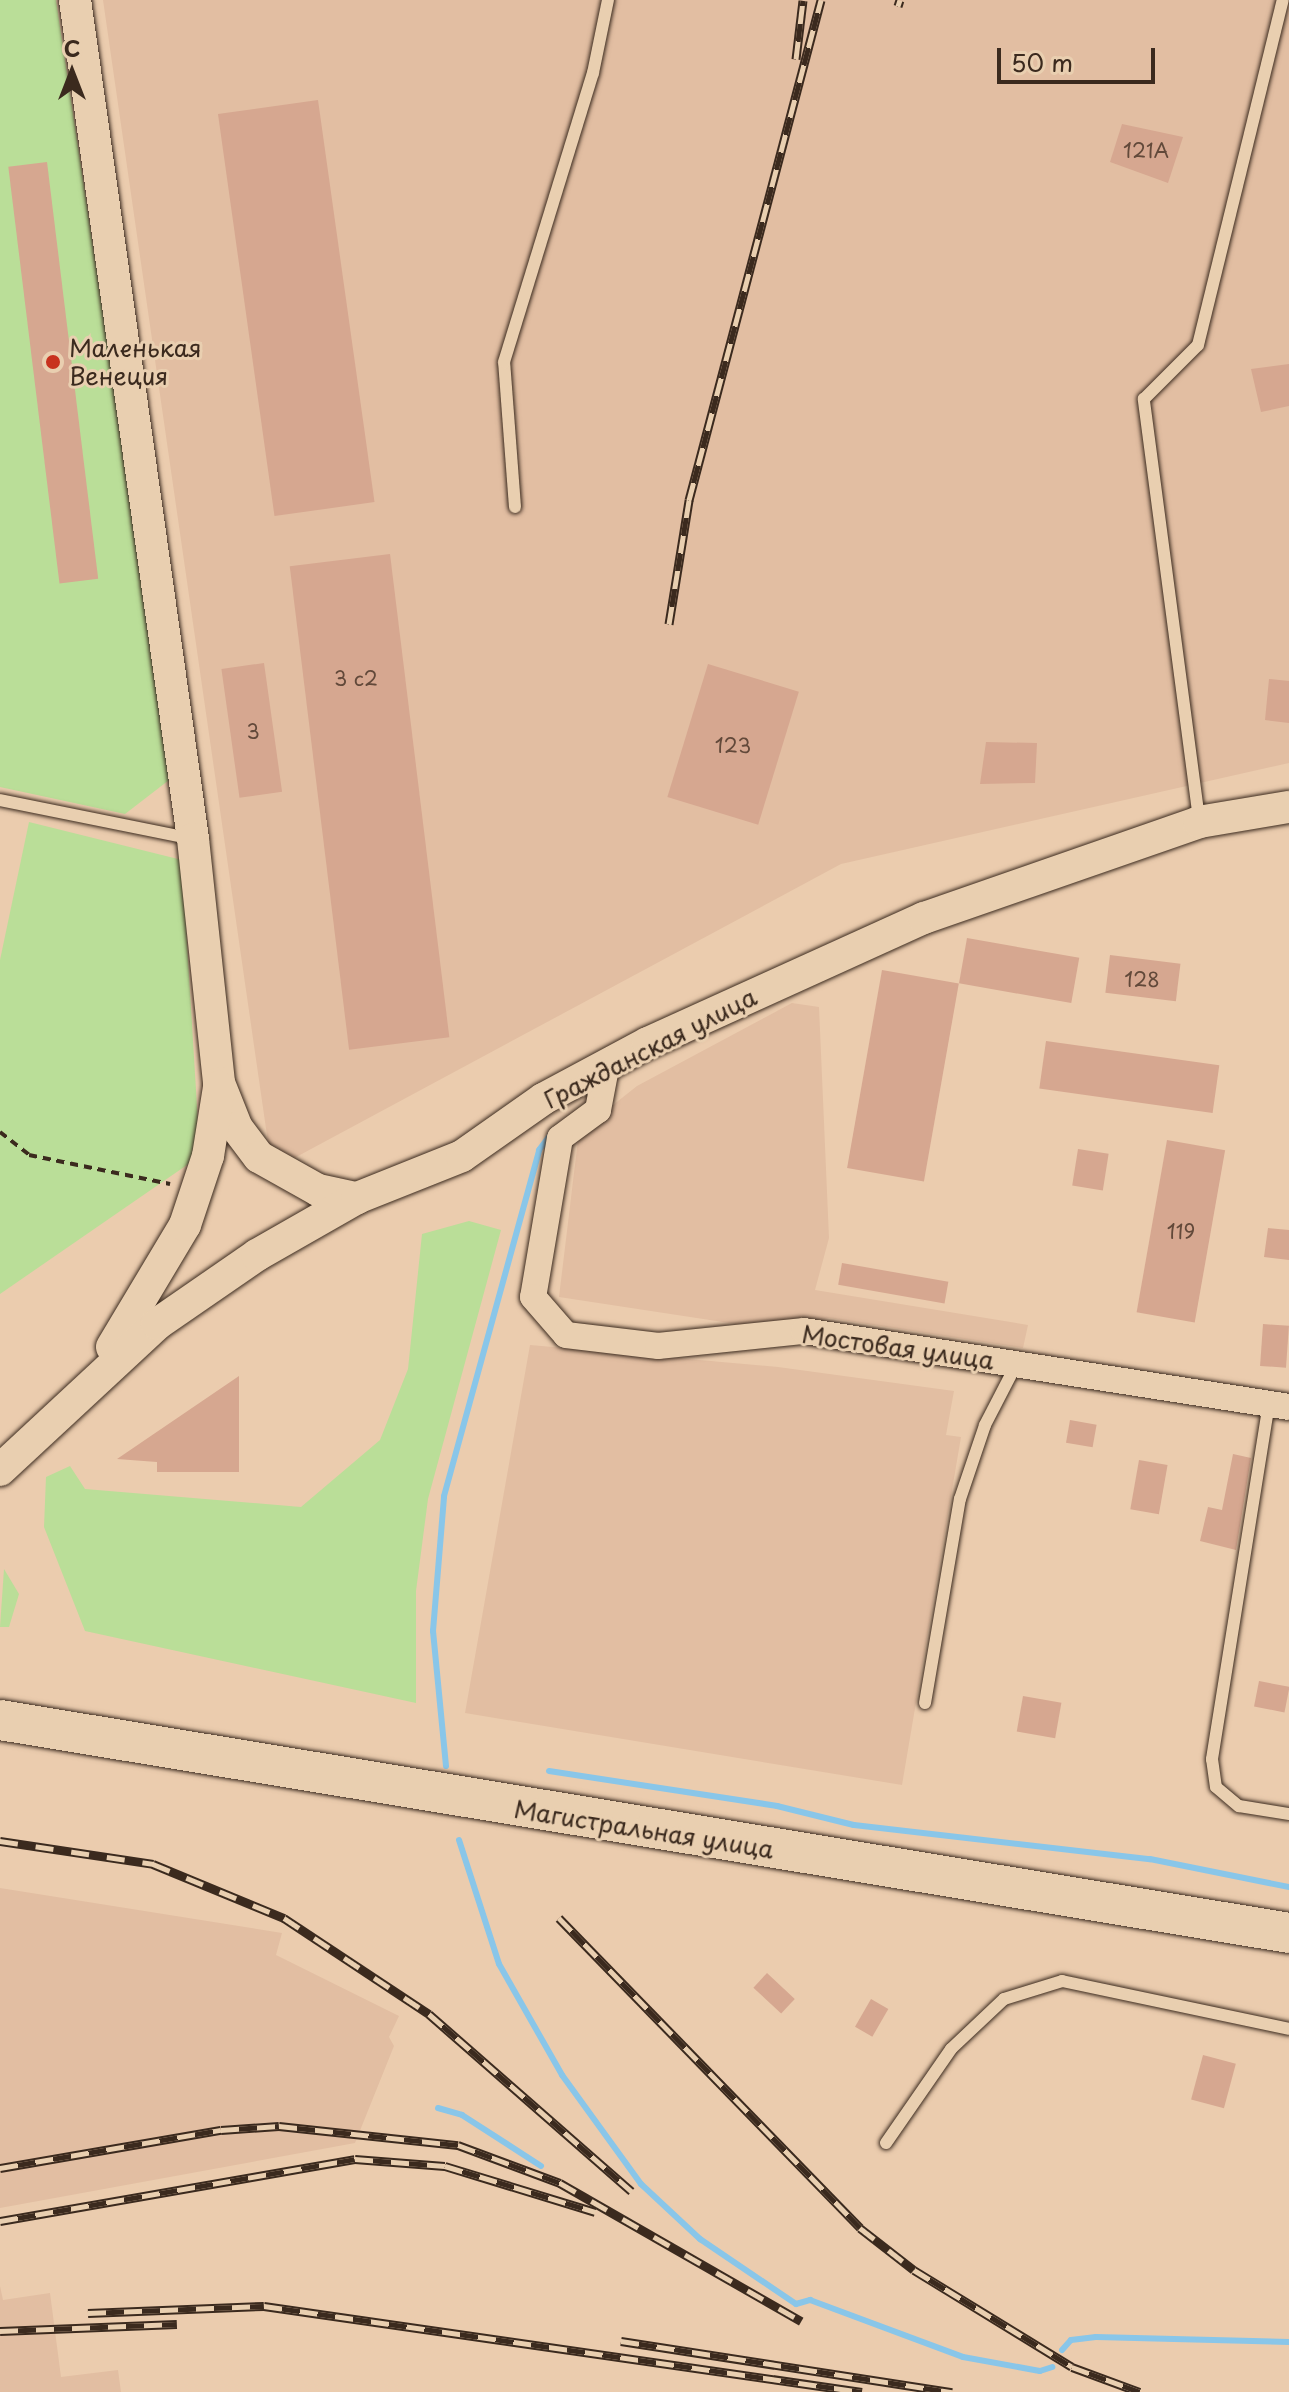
<!DOCTYPE html>
<meta charset="utf-8">
<style>
body{margin:0}
#map{position:relative;width:1289px;height:2392px;overflow:hidden;background:#ebccae;font-family:"Playpen Sans",sans-serif}
div>[style]{position:absolute}
.built>*{inset:0;background:#e2bea2}
.green>*{inset:0;background:#bade98}
.stream>*{height:6px;margin:-3px;padding:0 3px;transform-origin:3px;border-radius:3px;background:#89c6e9}
.building>*{inset:0;background:#d6a790;transform-origin:0 0}
.path>*{height:4px;margin-top:-2px;transform-origin:0;background:repeating-linear-gradient(90deg,#3b2a1e 0 8px,transparent 0 14px)}
.roads{filter:drop-shadow(0 0 2px #3b2a1e) drop-shadow(0 0 2px #3b2a1e)}
.service>*{height:12px;margin:-6px;padding:0 6px;transform-origin:6px;border-radius:6px;background:#e9cfb0}
.minor>*{height:26px;margin:-13px;padding:0 13px;transform-origin:13px;border-radius:13px;background:#e9cfb0}
.tertiary>*{height:32px;margin:-16px;padding:0 16px;transform-origin:16px;border-radius:16px;background:#e9cfb0}
.primary>*{height:40px;margin:-20px;padding:0 20px;transform-origin:20px;border-radius:20px;background:#e9cfb0}
.rail>*{height:9px;margin-top:-4.5px;transform-origin:0;background:repeating-linear-gradient(90deg,#e9cfb0 0 18px,#3b2a1e 0 36px);box-sizing:border-box;border-block:2px solid #3b2a1e}
.dots>*{width:22px;height:22px;translate:-50% -50%;box-sizing:border-box;border:4px solid #e9cfb0;border-radius:50%}
span{translate:-50% -50%;white-space:nowrap;text-align:center;line-height:1.15;-webkit-text-stroke:6px #e9cfb0;paint-order:stroke}
.number-label{font-size:20px;color:#62493a}
.number-label span{-webkit-text-stroke-width:0}
.poi-label{font-size:24px;color:#3b2a1e}
.left{translate:0 -50%;text-align:left}
.street-label{font-size:24px;color:#3b2a1e}
.north{position:absolute;left:32px;top:32px;width:80px;height:80px;-webkit-text-stroke:6px #e9cfb0;paint-order:stroke;rotate:0deg;font-size:22px;font-weight:700;line-height:32px;text-align:center;color:#3b2a1e}
.north::after{content:'';display:block;margin:auto;width:28px;height:36px;background:#3b2a1e;clip-path:polygon(50% 0,100% 100%,50% 72%,0 100%)}
.scale{position:absolute;left:997px;top:48px;width:158px;height:36px;box-sizing:border-box;border:4px solid #3b2a1e;border-top:0;padding-left:10px;font-size:24px;line-height:28px;white-space:nowrap;color:#3b2a1e;-webkit-text-stroke:6px #e9cfb0;paint-order:stroke}
</style>
<div id="map">
<div class="built">
<i style="clip-path:polygon(103px 0,1289px 0,1289px 763px,841px 864px,272px 1170px)"></i>
<i style="clip-path:polygon(792px 1003px,819px 1007px,829px 1238px,815px 1290px,1028px 1325px,1023px 1348px,829px 1318px,776px 1330px,559px 1297px,579px 1132px,637px 1086px)"></i>
<i style="clip-path:polygon(530px 1345px,778px 1367px,954px 1391px,946px 1435px,961px 1437px,902px 1785px,465px 1713px)"></i>
<i style="clip-path:polygon(0 1888px,282px 1933px,276px 1955px,399px 2016px,389px 2037px,394px 2046px,355px 2143px,0 2208px)"></i>
<i style="clip-path:polygon(0 2286px,3px 2300px,50px 2293px,61px 2377px,118px 2370px,121px 2392px,0 2392px)"></i>
</div>
<div class="green">
<i style="clip-path:polygon(0 0,56px 0,173px 777px,125px 814px,0 787px)"></i>
<i style="clip-path:polygon(29px 822px,182px 860px,200px 1156px,0 1294px,0 960px)"></i>
<i style="clip-path:polygon(469px 1221px,501px 1230px,428px 1499px,416px 1591px,416px 1703px,85px 1631px,44px 1527px,46px 1477px,70px 1466px,85px 1489px,301px 1507px,380px 1440px,408px 1369px,422px 1234px)"></i>
<i style="clip-path:polygon(4px 1569px,19px 1594px,9px 1627px,0 1627px)"></i>
</div>
<div class="stream">
<i style="left:446px;top:1766px;width:136px;rotate:-95.5deg"></i>
<i style="left:433px;top:1631px;width:135px;rotate:-85.3deg"></i>
<i style="left:444px;top:1496px;width:359px;rotate:-74.6deg"></i>
<i style="left:539px;top:1150px;width:25px;rotate:-53deg"></i>
<i style="left:549px;top:1771px;width:231px;rotate:8.7deg"></i>
<i style="left:777px;top:1806px;width:79px;rotate:13.9deg"></i>
<i style="left:854px;top:1825px;width:298px;rotate:6.6deg"></i>
<i style="left:1150px;top:1859px;width:142px;rotate:11.4deg"></i>
<i style="left:459px;top:1840px;width:130px;rotate:72.1deg"></i>
<i style="left:499px;top:1964px;width:128px;rotate:60.4deg"></i>
<i style="left:562px;top:2075px;width:135px;rotate:54.1deg"></i>
<i style="left:641px;top:2184px;width:81px;rotate:43deg"></i>
<i style="left:700px;top:2239px;width:116px;rotate:34.1deg"></i>
<i style="left:796px;top:2304px;width:15px;rotate:-16deg"></i>
<i style="left:810px;top:2300px;width:163px;rotate:20.4deg"></i>
<i style="left:963px;top:2357px;width:78px;rotate:10.3deg"></i>
<i style="left:1040px;top:2371px;width:13px;rotate:-18deg"></i>
<i style="left:438px;top:2108px;width:25px;rotate:16deg"></i>
<i style="left:462px;top:2115px;width:94px;rotate:32.8deg"></i>
<i style="left:1062px;top:2350px;width:13px;rotate:-48deg"></i>
<i style="left:1071px;top:2340px;width:25px;rotate:-7deg"></i>
<i style="left:1096px;top:2337px;width:193px;rotate:1.5deg"></i>
</div>
<div class="building">
<i style="left:318px;top:100px;width:406px;height:101px;rotate:82deg"></i>
<i style="clip-path:polygon(1122px 124px,1183px 137px,1168px 183px,1110px 162px)"></i>
<i style="left:47px;top:162px;width:420px;height:39px;rotate:83deg"></i>
<i style="clip-path:polygon(1289px 364px,1289px 406px,1261px 412px,1251px 369px)"></i>
<i style="left:390px;top:554px;width:487px;height:101px;rotate:83deg"></i>
<i style="left:264px;top:663px;width:130px;height:43px;rotate:82deg"></i>
<i style="left:708px;top:664px;width:95px;height:139px;rotate:17deg"></i>
<i style="clip-path:polygon(1269px 679px,1289px 681px,1289px 723px,1265px 720px)"></i>
<i style="clip-path:polygon(986px 742px,1037px 743px,1035px 783px,980px 784px)"></i>
<i style="left:967px;top:938px;width:114px;height:46px;rotate:10deg"></i>
<i style="left:1110px;top:955px;width:71px;height:38px;rotate:7deg"></i>
<i style="left:882px;top:970px;width:78px;height:201px;rotate:10deg"></i>
<i style="left:1046px;top:1041px;width:175px;height:48px;rotate:8deg"></i>
<i style="left:1167px;top:1140px;width:59px;height:175px;rotate:10deg"></i>
<i style="left:1078px;top:1149px;width:31px;height:37px;rotate:9deg"></i>
<i style="clip-path:polygon(1268px 1228px,1289px 1230px,1289px 1260px,1264px 1257px)"></i>
<i style="left:842px;top:1263px;width:108px;height:22px;rotate:10deg"></i>
<i style="left:1263px;top:1324px;width:26px;height:42px;rotate:4deg"></i>
<i style="clip-path:polygon(239px 1376px,239px 1472px,157px 1472px,157px 1462px,117px 1459px)"></i>
<i style="left:1070px;top:1420px;width:27px;height:23px;rotate:10deg"></i>
<i style="clip-path:polygon(1233px 1454px,1251px 1458px,1236px 1550px,1200px 1541px,1208px 1507px,1222px 1510px)"></i>
<i style="left:1139px;top:1460px;width:29px;height:50px;rotate:10deg"></i>
<i style="left:1259px;top:1681px;width:31px;height:26px;rotate:11deg"></i>
<i style="left:1023px;top:1696px;width:39px;height:36px;rotate:10deg"></i>
<i style="left:767px;top:1973px;width:38px;height:20px;rotate:43deg"></i>
<i style="left:871px;top:1999px;width:20px;height:32px;rotate:30deg"></i>
<i style="left:1203px;top:2055px;width:34px;height:46px;rotate:15deg"></i>
</div>
<div class="path">
<i style="left:0;top:1132px;width:37px;rotate:38deg"></i>
<i style="left:29px;top:1155px;width:144px;rotate:11.6deg"></i>
</div>
<div class="roads">
<div class="service">
<i style="left:515px;top:507px;width:145px;rotate:-94.3deg"></i>
<i style="left:504px;top:362px;width:302px;rotate:-72.9deg"></i>
<i style="left:593px;top:73px;width:75px;rotate:-78.4deg"></i>
<i style="left:0;top:800px;width:193px;rotate:11.4deg"></i>
<i style="left:1199px;top:819px;width:424px;rotate:-97.5deg"></i>
<i style="left:1144px;top:399px;width:76px;rotate:-45deg"></i>
<i style="left:1198px;top:345px;width:355px;rotate:-76.2deg"></i>
<i style="left:1269px;top:1403px;width:361px;rotate:99.1deg"></i>
<i style="left:1212px;top:1759px;width:28px;rotate:82deg"></i>
<i style="left:1216px;top:1787px;width:30px;rotate:40deg"></i>
<i style="left:1239px;top:1806px;width:51px;rotate:9.1deg"></i>
<i style="left:925px;top:1703px;width:207px;rotate:-80.3deg"></i>
<i style="left:960px;top:1499px;width:78px;rotate:-71.3deg"></i>
<i style="left:985px;top:1425px;width:70px;rotate:-62.7deg"></i>
<i style="left:886px;top:2143px;width:114px;rotate:-55.3deg"></i>
<i style="left:951px;top:2049px;width:73px;rotate:-43.3deg"></i>
<i style="left:1004px;top:1999px;width:61px;rotate:-17.2deg"></i>
<i style="left:1062px;top:1981px;width:232px;rotate:11.9deg"></i>
</div>
<div class="minor">
<i style="left:606px;top:1068px;width:43px;rotate:100.8deg"></i>
<i style="left:598px;top:1110px;width:47px;rotate:143.6deg"></i>
<i style="left:560px;top:1138px;width:161px;rotate:99.6deg"></i>
<i style="left:533px;top:1297px;width:50px;rotate:49deg"></i>
<i style="left:566px;top:1335px;width:93px;rotate:6.8deg"></i>
<i style="left:658px;top:1346px;width:147px;rotate:-5.9deg"></i>
<i style="left:804px;top:1331px;width:491px;rotate:8.9deg"></i>
</div>
<div class="tertiary">
<i style="left:75px;top:0;width:847px;rotate:81.99deg"></i>
<i style="left:193px;top:839px;width:245px;rotate:83.9deg"></i>
<i style="left:219px;top:1083px;width:48px;rotate:68.2deg"></i>
<i style="left:237px;top:1128px;width:36px;rotate:53deg"></i>
<i style="left:259px;top:1157px;width:68px;rotate:29.2deg"></i>
<i style="left:318px;top:1190px;width:40px;rotate:12deg"></i>
<i style="left:112px;top:1347px;width:142px;rotate:-59.1deg"></i>
<i style="left:185px;top:1225px;width:73px;rotate:-71.6deg"></i>
<i style="left:208px;top:1156px;width:70px;rotate:-80.9deg"></i>
<i style="left:0;top:1470px;width:214px;rotate:-42.9deg"></i>
<i style="left:157px;top:1324px;width:121px;rotate:-34.6deg"></i>
<i style="left:257px;top:1255px;width:115px;rotate:-29.7deg"></i>
<i style="left:357px;top:1198px;width:113px;rotate:-21.8deg"></i>
<i style="left:462px;top:1156px;width:99px;rotate:-35.1deg"></i>
<i style="left:543px;top:1099px;width:119px;rotate:-28.1deg"></i>
<i style="left:648px;top:1043px;width:303px;rotate:-24.4deg"></i>
<i style="left:924px;top:918px;width:291px;rotate:-19.2deg"></i>
<i style="left:1199px;top:822px;width:91px;rotate:-9.5deg"></i>
</div>
<div class="primary">
<i style="left:0;top:1720px;width:1306px;rotate:9.38deg"></i>
</div>
</div>
<div class="rail">
<i style="left:898px;top:6px;width:6px;rotate:-72deg"></i>
<i style="left:796px;top:59px;width:59px;rotate:-83.2deg"></i>
<i style="left:669px;top:624px;width:126px;rotate:-80.8deg"></i>
<i style="left:689px;top:500px;width:517px;rotate:-75.21deg"></i>
<i style="left:0;top:1841px;width:155px;rotate:8.5deg"></i>
<i style="left:153px;top:1864px;width:142px;rotate:22.4deg"></i>
<i style="left:284px;top:1918px;width:174px;rotate:33.5deg"></i>
<i style="left:429px;top:2014px;width:269px;rotate:41.2deg"></i>
<i style="left:559px;top:1918px;width:432px;rotate:45.8deg"></i>
<i style="left:860px;top:2228px;width:68px;rotate:37.9deg"></i>
<i style="left:914px;top:2270px;width:185px;rotate:31.5deg"></i>
<i style="left:1072px;top:2367px;width:72px;rotate:20.2deg"></i>
<i style="left:0;top:2168px;width:224px;rotate:-9.8deg"></i>
<i style="left:221px;top:2130px;width:58px;rotate:-3.9deg"></i>
<i style="left:279px;top:2126px;width:180px;rotate:6.1deg"></i>
<i style="left:458px;top:2145px;width:109px;rotate:20.4deg"></i>
<i style="left:560px;top:2183px;width:278px;rotate:29.8deg"></i>
<i style="left:0;top:2221px;width:360px;rotate:-9.9deg"></i>
<i style="left:355px;top:2159px;width:90px;rotate:4.4deg"></i>
<i style="left:445px;top:2166px;width:157px;rotate:17deg"></i>
<i style="left:88px;top:2313px;width:176px;rotate:-2.3deg"></i>
<i style="left:264px;top:2306px;width:604px;rotate:8.18deg"></i>
<i style="left:0;top:2331px;width:177px;rotate:-2.3deg"></i>
<i style="left:621px;top:2341px;width:335px;rotate:8.8deg"></i>
</div>
<div class="dots">
<i style="left:53px;top:362px;background:#c8321e"></i>
</div>
<div class="number-label">
<span style="left:1146px;top:150px">121А</span>
<span style="left:356px;top:678px">3 с2</span>
<span style="left:253px;top:731px">3</span>
<span style="left:733px;top:745px">123</span>
<span style="left:1142px;top:979px">128</span>
<span style="left:1181px;top:1231px">119</span>
</div>
<div class="poi-label">
<span class="left" style="left:69px;top:362px">Маленькая<br>Венеция</span>
</div>
<div class="street-label">
<span style="left:650px;top:1048px;rotate:-27deg">Гражданская улица</span>
<span style="left:898px;top:1347px;rotate:8deg">Мостовая улица</span>
<span style="left:644px;top:1829px;rotate:9deg">Магистральная улица</span>
</div>
<div class="north">С</div>
<div class="scale">50 m</div>
</div>
